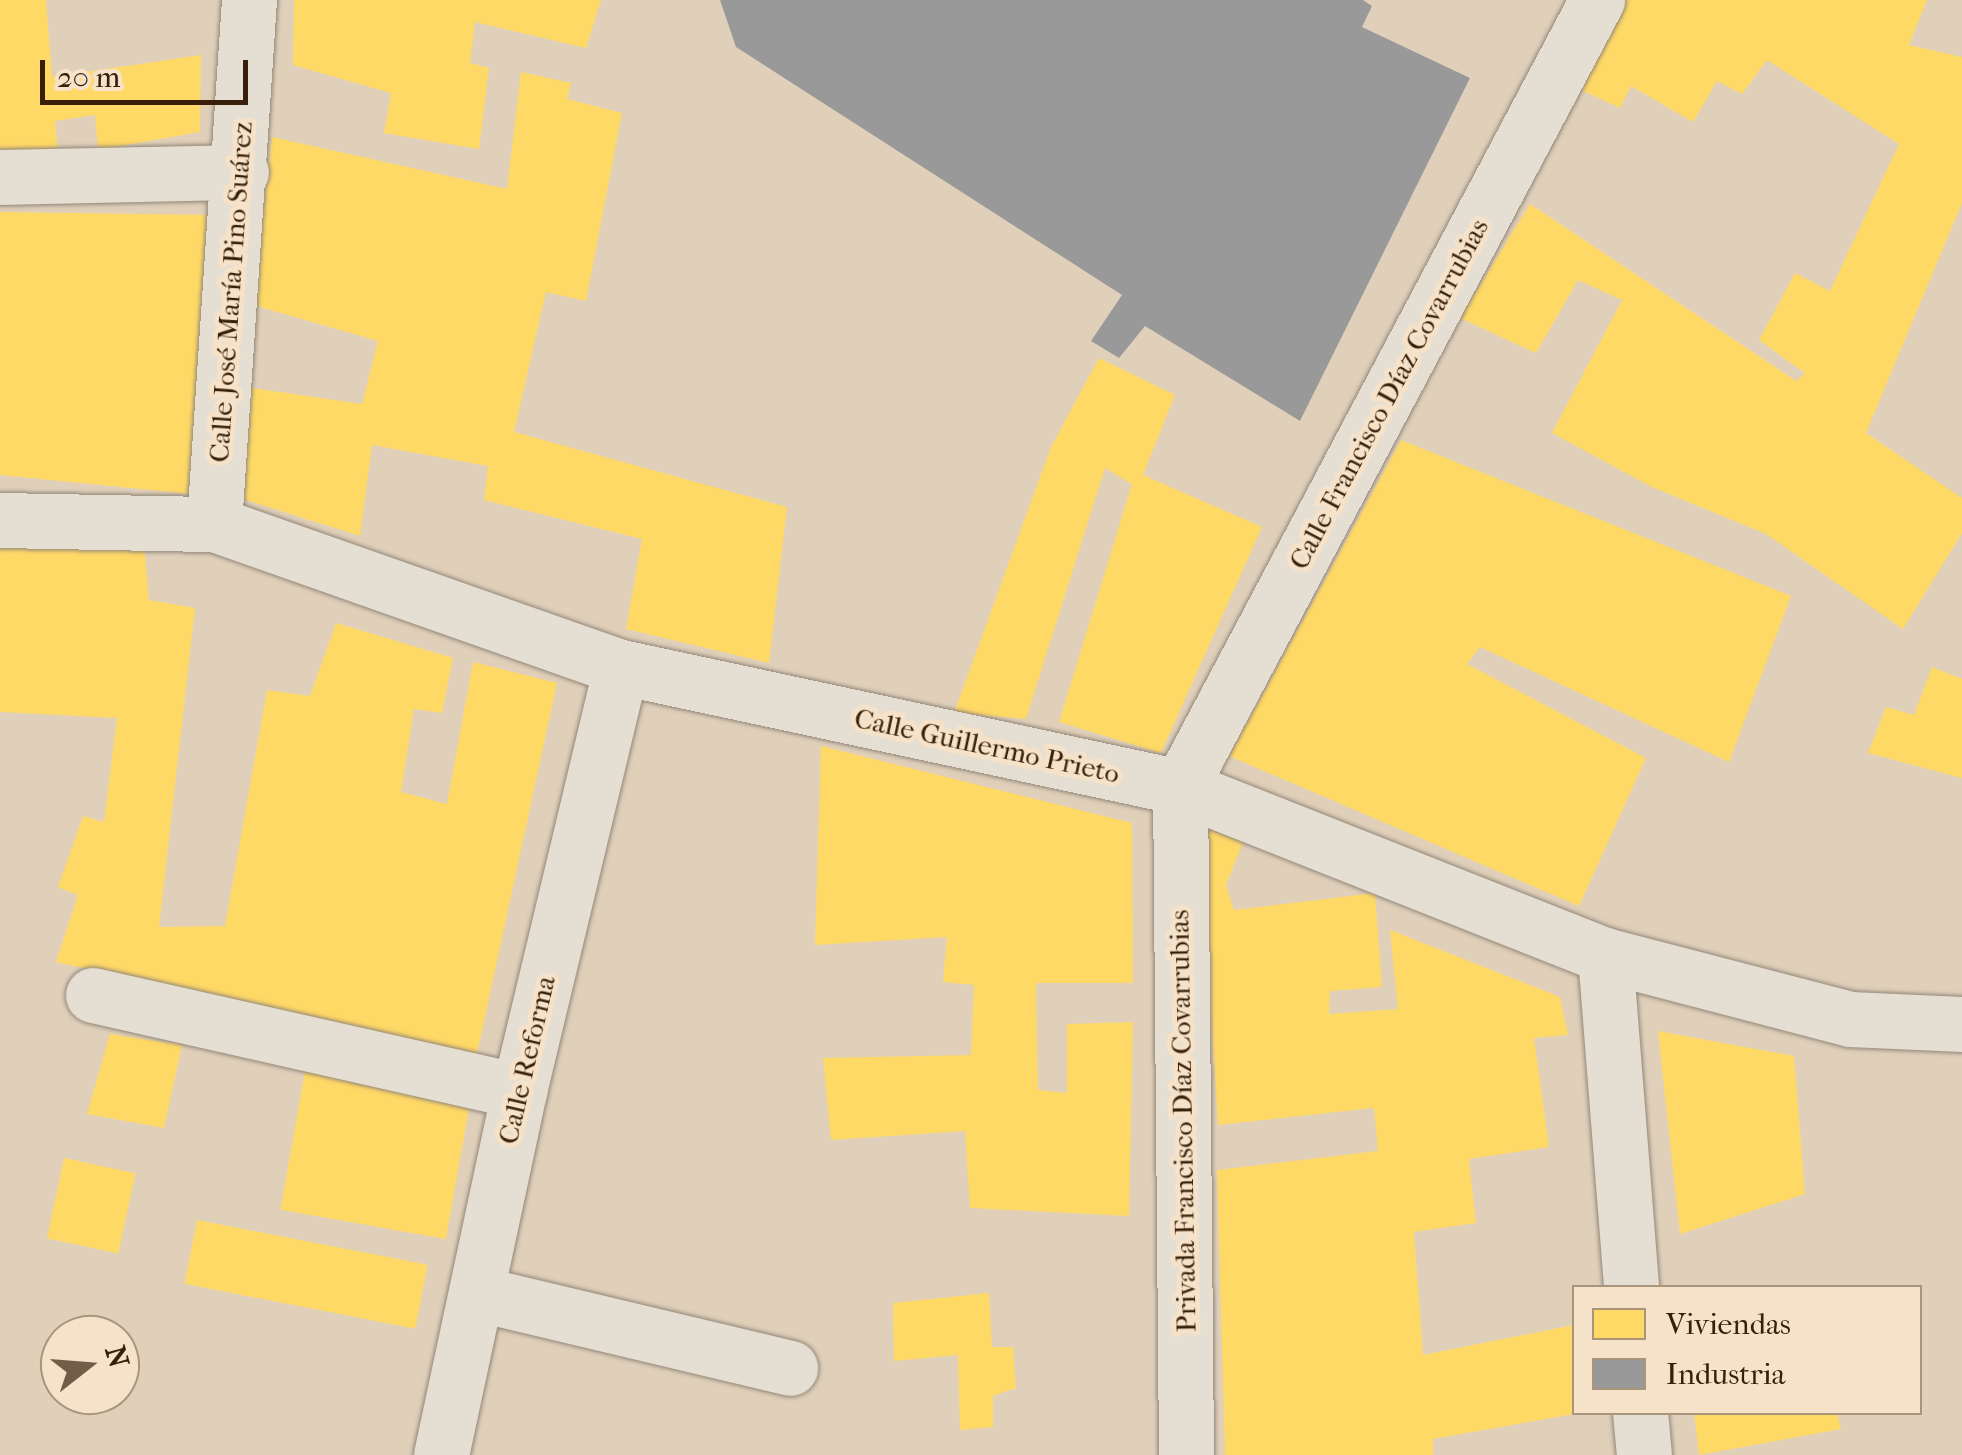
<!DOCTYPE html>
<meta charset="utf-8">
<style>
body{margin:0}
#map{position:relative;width:1962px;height:1455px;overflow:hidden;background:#e0d0ba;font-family:"IM FELL French Canon",serif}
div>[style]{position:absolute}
.homes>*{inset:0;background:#ffd966;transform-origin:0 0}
.industry>*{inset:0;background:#999}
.roads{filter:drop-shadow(0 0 2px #938779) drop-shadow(0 0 2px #938779)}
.minor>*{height:55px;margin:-27.5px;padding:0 27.5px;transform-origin:27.5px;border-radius:27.5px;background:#e5ded3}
span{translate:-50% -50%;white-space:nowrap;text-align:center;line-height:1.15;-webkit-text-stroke:10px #f5e2c8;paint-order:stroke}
.street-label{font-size:28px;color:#371f0a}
.legend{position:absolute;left:1572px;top:1285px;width:350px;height:130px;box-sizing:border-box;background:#f5e2c8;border:2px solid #a9947c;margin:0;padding:12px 18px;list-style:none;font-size:30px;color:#371f0a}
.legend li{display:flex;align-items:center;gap:20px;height:50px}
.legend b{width:50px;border:2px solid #a9947c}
.north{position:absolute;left:40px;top:1315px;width:100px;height:100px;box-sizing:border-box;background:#f5e2c8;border:2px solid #a9947c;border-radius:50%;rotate:73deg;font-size:28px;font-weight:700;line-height:40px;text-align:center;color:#371f0a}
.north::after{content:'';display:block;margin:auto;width:35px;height:45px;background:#725d48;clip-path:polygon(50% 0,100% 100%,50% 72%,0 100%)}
.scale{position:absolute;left:40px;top:60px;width:208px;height:45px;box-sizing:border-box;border:5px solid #371f0a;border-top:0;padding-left:12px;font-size:30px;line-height:35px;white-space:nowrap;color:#371f0a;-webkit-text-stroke:8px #f5e2c8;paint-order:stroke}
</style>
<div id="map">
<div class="homes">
<i style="clip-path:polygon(0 0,46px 0,52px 77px,201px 55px,200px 132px,98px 150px,95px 115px,55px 121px,58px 152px,0 157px)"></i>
<i style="clip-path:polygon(294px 0,601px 0,586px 48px,475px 22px,470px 63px,489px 68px,479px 149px,384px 133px,391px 93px,293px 65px)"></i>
<i style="clip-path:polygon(1612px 0,1927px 0,1909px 45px,1962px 57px,1962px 203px,1866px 433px,1962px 498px,1962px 533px,1903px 629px,1766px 534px,1652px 487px,1552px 433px,1622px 300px,1578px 280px,1536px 353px,1460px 318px,1530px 204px,1796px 381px,1805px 373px,1759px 340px,1795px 273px,1830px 291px,1899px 144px,1767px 60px,1742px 94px,1717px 81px,1693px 122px,1631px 86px,1620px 108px,1575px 87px)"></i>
<i style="clip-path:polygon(521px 72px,571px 83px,567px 99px,622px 113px,586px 301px,546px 292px,514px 432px,787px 507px,769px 663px,626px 629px,642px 539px,484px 500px,488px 466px,372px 445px,360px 536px,243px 499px,246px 387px,362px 404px,378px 341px,253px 305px,272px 137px,507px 189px)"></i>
<i style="clip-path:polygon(0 212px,211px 215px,191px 494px,0 475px)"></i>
<i style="clip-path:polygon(1099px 358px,1175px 395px,1143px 475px,1262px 527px,1161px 753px,1059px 722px,1132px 484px,1105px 468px,1026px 719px,954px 713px,1051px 447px)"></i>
<i style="clip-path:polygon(1401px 440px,1791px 596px,1729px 762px,1480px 647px,1467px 664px,1646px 758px,1579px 906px,1229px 756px)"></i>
<i style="clip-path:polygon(0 520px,143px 533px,149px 600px,195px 608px,159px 927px,225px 926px,267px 690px,310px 696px,336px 623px,453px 658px,442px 713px,414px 709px,401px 792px,447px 804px,473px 662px,557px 683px,477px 1054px,56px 962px,78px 895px,58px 887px,83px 816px,104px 822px,117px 718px,0 712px)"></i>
<i style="clip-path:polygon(1932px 667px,1962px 679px,1962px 778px,1868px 753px,1886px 707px,1914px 715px)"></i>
<i style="clip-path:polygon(821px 746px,1132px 823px,1133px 983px,1036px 983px,1038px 1090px,1067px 1093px,1067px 1024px,1133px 1022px,1129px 1216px,970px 1208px,965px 1131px,831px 1140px,823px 1058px,971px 1055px,974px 985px,943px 982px,947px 937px,815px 945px)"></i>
<i style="clip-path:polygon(1200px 822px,1245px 837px,1226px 885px,1234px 910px,1375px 893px,1382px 987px,1330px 991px,1329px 1014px,1398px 1009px,1390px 930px,1560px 997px,1568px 1035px,1534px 1038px,1549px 1147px,1469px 1159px,1476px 1223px,1414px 1232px,1423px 1355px,1574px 1325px,1574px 1414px,1433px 1439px,1433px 1455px,1225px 1455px,1217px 1170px,1378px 1151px,1374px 1108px,1218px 1125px)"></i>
<i style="clip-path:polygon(1658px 1031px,1794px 1056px,1805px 1194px,1680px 1234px)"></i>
<i style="clip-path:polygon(110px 1034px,182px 1045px,164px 1128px,87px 1114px)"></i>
<i style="left:306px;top:1065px;width:168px;height:147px;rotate:10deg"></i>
<i style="left:64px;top:1158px;width:73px;height:82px;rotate:12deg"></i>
<i style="left:197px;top:1220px;width:235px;height:65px;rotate:11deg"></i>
<i style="clip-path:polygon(989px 1293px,992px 1347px,1013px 1347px,1016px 1388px,993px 1396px,993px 1427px,960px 1430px,958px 1355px,894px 1361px,893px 1303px)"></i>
<i style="clip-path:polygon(1694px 1412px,1837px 1412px,1841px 1429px,1699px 1455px)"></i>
</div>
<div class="industry">
<i style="clip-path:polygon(720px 0,1363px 0,1372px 6px,1362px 27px,1470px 78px,1300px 421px,1145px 326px,1119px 358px,1091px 341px,1122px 295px,736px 47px)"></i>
</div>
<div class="roads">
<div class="minor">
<i style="left:0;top:177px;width:241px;rotate:-1.2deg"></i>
<i style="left:0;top:520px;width:214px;rotate:1.1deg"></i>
<i style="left:214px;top:524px;width:431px;rotate:19.4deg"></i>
<i style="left:621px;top:667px;width:572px;rotate:12.12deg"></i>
<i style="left:1180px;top:787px;width:457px;rotate:21.6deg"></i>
<i style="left:1605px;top:955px;width:253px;rotate:14.6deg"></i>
<i style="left:1850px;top:1019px;width:112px;rotate:2.6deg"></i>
<i style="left:214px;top:524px;width:525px;rotate:-86.18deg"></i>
<i style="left:1605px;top:955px;width:334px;rotate:85.5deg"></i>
<i style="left:93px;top:995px;width:437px;rotate:12.7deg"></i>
<i style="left:476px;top:1293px;width:323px;rotate:13.4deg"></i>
<i style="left:1640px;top:1412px;width:43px;rotate:84.7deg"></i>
<i style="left:441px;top:1455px;width:372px;rotate:-77.9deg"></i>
<i style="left:519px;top:1091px;width:436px;rotate:-76.5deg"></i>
<i style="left:1186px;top:1455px;width:668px;rotate:-90.51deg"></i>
<i style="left:1180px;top:787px;width:891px;rotate:-62.08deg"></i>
</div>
</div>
<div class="street-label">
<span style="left:231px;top:292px;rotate:-86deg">Calle José María Pino Suárez</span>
<span style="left:1389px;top:394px;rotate:-62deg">Calle Francisco Díaz Covarrubias</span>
<span style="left:987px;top:746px;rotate:12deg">Calle Guillermo Prieto</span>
<span style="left:527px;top:1060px;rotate:-77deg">Calle Reforma</span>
<span style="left:1183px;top:1121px;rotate:-91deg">Privada Francisco Díaz Covarrubias</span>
</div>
<ul class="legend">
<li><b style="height:28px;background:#ffd966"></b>Viviendas</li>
<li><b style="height:28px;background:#999"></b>Industria</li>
</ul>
<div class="north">N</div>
<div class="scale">20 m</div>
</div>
